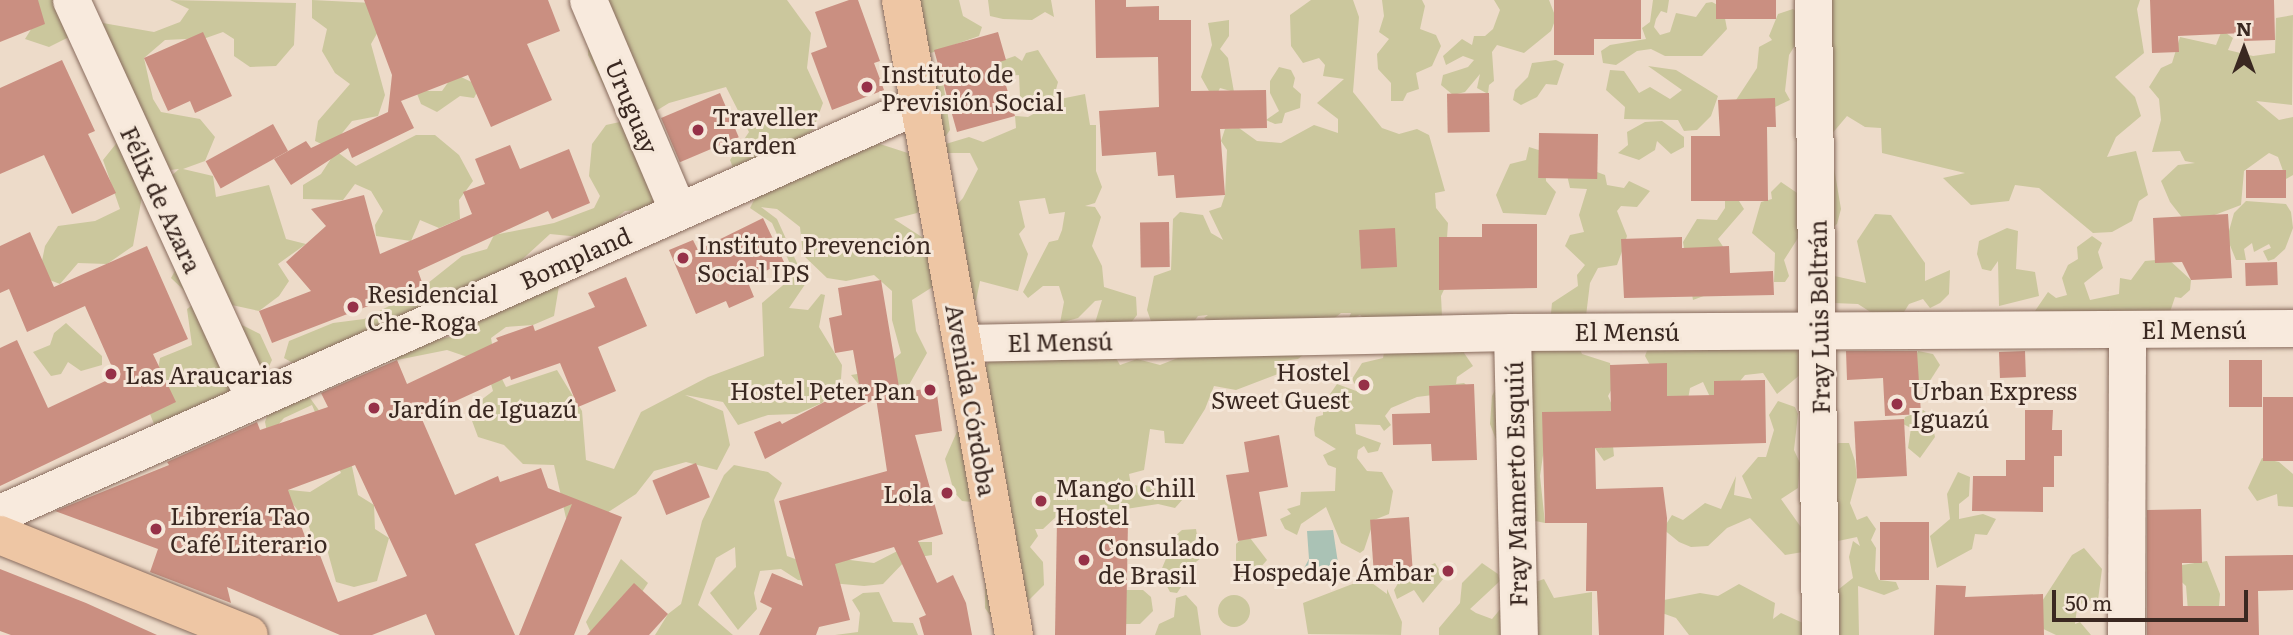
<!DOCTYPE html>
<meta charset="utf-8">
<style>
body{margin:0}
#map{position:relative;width:2293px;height:635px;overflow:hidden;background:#eddbc9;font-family:Literata,serif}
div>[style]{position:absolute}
.green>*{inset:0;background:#cbc79d}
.round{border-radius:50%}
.water>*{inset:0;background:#aac2b5}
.building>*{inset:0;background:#ca8f81;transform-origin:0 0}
.roads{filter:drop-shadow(0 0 2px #896c5e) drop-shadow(0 0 2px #896c5e)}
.minor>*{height:37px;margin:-18.5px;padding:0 18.5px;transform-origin:18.5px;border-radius:18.5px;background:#f8eadd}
.major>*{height:38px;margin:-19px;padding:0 19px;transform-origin:19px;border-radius:19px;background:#eec6a4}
.dots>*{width:19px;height:19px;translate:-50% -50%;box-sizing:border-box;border:4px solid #f5e7d9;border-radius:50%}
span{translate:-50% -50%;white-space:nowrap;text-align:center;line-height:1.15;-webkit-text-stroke:6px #f5e7d9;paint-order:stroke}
.poi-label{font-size:24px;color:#3a2821}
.left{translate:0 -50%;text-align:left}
.right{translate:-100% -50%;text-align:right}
.street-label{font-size:24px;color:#3a2821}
.north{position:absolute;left:2209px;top:14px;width:70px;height:70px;-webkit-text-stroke:5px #f5e7d9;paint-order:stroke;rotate:0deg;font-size:19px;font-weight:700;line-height:28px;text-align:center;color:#3a2821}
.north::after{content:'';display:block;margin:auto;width:24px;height:32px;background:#3a2821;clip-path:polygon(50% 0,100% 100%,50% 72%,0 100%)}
.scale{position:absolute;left:2052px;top:590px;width:196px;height:32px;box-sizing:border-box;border:4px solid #3a2821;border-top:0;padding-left:9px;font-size:21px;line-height:24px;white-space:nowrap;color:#3a2821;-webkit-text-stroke:5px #f5e7d9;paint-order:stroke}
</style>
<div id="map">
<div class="green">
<i style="clip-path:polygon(37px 0,58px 0,69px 37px,49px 47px,25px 39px,38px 18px)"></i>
<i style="clip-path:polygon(170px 0,296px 3px,294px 45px,276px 66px,250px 67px,234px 56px,234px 39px,223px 32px,206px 38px,165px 40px,144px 58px,153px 99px,161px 112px,200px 119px,215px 137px,205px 161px,183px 169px,213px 176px,216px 197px,269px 185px,286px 239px,306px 244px,278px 264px,289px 281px,279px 296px,259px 311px,190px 296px,171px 278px,186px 251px,158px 188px,179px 169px,162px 171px,143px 191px,133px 246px,107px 264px,78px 263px,60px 284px,39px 276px,45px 246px,58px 226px,95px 221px,120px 209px,103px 160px,123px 135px,97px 22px,154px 32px,180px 22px,189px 9px)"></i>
<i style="clip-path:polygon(312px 0,372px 3px,383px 23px,371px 44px,385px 95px,378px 116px,352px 121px,330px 148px,315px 141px,318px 121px,350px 84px,335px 73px,322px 51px,327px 29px,312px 18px)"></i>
<i style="clip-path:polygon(606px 0,787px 0,811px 33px,807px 68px,823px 103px,813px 130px,737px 178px,730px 160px,749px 132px,726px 87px,669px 103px,646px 117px,659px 208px,625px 211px,605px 226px,600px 239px,550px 234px,514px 267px,459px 290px,413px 341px,451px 337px,468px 322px,560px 280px,554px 316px,533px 325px,506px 327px,491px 338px,496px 367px,506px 387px,557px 370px,582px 411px,586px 460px,614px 469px,641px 412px,708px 377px,764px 356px,762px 303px,795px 275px,772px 223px,750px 208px,759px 190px,841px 146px,880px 144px,920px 157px,935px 192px,917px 213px,894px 219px,945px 252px,942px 281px,912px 300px,916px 331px,927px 353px,905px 392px,865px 392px,851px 375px,881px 370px,901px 353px,892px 320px,892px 291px,874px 275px,846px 281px,827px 278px,803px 255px,800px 227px,777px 209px,761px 207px,777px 219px,806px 283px,789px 308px,808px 310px,821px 294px,825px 295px,819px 327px,842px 365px,841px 379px,822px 403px,797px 414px,768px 415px,738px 425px,723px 402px,685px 395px,723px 411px,730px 445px,717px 470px,686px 462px,654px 471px,636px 494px,593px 522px,566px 518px,554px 465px,523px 464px,504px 445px,478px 437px,468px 410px,493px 391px,485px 363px,447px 350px,397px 360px,300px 367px,284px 358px,289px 341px,333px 323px,364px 319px,418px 291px,462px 256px,487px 249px,494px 235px,554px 223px,594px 208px,600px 196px,589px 176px,592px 144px,606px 125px,629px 120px,616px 109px,588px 55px,588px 33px)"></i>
<i style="clip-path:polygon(903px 0,959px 0,963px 16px,982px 27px,979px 36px,928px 54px)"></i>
<i style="clip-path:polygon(988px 0,1051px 0,1054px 17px,1045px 12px,1032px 20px,1003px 19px,990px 16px)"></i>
<i style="clip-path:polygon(1311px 0,1353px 0,1359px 17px,1353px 92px,1382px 128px,1399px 134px,1417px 129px,1429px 135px,1445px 191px,1435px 193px,1436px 208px,1448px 223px,1447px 238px,1439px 246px,1439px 265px,1446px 271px,1448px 281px,1441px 296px,1442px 316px,1366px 321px,1360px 315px,1348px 320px,1351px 313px,1341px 313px,1321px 329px,1308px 351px,1298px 359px,1283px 361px,1286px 371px,1236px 390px,1214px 386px,1205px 409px,1183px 444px,1165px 443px,1164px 431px,1150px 429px,1144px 470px,1129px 474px,1131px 485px,1170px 488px,1184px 494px,1183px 499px,1175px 508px,1158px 504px,1126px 509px,1116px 510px,1110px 519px,1057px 516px,1043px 529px,1035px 529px,1038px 536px,1030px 547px,1043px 562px,1044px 585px,1024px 605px,994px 621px,985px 608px,985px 584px,992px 568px,982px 503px,962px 501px,954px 492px,945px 459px,984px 370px,993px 354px,1113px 353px,1120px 365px,1137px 359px,1160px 365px,1188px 354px,1221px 327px,1204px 318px,1208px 315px,1198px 316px,1186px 332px,1152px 324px,1147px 310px,1154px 276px,1171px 270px,1173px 219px,1180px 212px,1203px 215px,1211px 233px,1223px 240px,1209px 211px,1221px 207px,1225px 195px,1227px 150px,1221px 141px,1225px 129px,1239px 128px,1257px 141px,1281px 143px,1314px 125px,1338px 133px,1338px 119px,1317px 103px,1344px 79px,1323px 76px,1325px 65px,1319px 58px,1303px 63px,1291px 46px,1290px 15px)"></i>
<i style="clip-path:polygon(1382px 0,1422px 0,1425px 6px,1420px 29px,1436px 35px,1441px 46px,1432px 66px,1416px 73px,1419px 89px,1407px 93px,1403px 101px,1391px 101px,1391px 83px,1378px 69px,1377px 54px,1389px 39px,1379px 32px,1384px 16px)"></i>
<i style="clip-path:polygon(1494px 0,1549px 0,1556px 18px,1551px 31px,1524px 53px,1497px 45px,1492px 52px,1494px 81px,1489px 85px,1488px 94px,1477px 88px,1480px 74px,1465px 92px,1453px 95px,1441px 85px,1443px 75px,1468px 67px,1474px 60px,1463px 56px,1446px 65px,1443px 56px,1462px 39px,1472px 45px,1474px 36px,1485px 36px,1493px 29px,1500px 10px)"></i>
<i style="clip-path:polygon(1653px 0,1669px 0,1667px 13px,1661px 11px,1656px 19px,1654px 27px,1660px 35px,1670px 32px,1676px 13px,1696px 17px,1706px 3px,1712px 2px,1723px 8px,1727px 29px,1702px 56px,1665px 56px,1651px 49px,1637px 51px,1616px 65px,1603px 63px,1601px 51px,1610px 45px,1646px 39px,1642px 28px,1650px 22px)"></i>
<i style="clip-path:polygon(1827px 0,2140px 0,2137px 9px,2144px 53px,2115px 77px,2135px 97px,2141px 116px,2116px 137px,2107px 157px,2136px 151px,2148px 195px,2139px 201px,2132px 221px,2112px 232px,2093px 233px,2039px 188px,2015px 185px,2009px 201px,1971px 205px,1943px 178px,1965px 173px,1882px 153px,1881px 128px,1865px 127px,1847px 116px,1825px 142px)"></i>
<i style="clip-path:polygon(1793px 9px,1806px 19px,1805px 43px,1794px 47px,1789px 55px,1785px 91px,1790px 100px,1775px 107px,1736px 100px,1757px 68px,1759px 47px,1772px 40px,1769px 36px,1778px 14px)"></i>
<i style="clip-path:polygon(2293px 15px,2292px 105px,2256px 101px,2279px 120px,2293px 117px,2293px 175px,2286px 179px,2278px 157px,2269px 153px,2244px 171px,2241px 205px,2188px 225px,2170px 202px,2161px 181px,2178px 165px,2195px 163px,2185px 161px,2180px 151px,2152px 152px,2161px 120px,2159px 99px,2149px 87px,2161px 68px,2172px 63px,2180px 37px,2216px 45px,2222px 30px,2233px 38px,2228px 50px,2253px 56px,2275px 53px,2276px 18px)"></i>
<i style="clip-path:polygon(1229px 20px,1229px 36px,1220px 49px,1228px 58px,1234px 92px,1220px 88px,1214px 100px,1201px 77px,1212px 45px,1208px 23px)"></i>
<i style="clip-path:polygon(1038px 50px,1058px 82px,1054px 97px,1031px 109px,1024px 107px,1020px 97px,1019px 75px,992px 78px,989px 65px,1015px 56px,1022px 61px,1026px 53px)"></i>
<i style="clip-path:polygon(1556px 60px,1564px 64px,1557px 85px,1546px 84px,1537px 97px,1521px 105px,1513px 100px,1515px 90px,1528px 77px,1532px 63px)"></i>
<i style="clip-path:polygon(921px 66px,941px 67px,950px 130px,939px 146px,969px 137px,983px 142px,1016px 128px,1015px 116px,1028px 117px,1060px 99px,1085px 94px,1090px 125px,1096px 125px,1096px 171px,1102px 187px,1095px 203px,1085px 206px,1095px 207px,1101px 217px,1092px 246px,1102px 266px,1104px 287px,1136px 297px,1137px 315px,1123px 333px,1107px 332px,1106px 321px,1095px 323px,1102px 300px,1095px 301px,1078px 318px,1060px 323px,1064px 302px,1059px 286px,1043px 286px,1028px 298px,1023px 292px,1049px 242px,1058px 240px,1062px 230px,1065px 212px,1049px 214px,1045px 198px,1019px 201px,1025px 227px,1019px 234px,1028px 254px,1018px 291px,980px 281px,976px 301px,954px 303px,945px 282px,946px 258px,954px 251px,946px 217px,963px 198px,978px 169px,970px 153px,928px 153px,932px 145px,923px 124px,927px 99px,922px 91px)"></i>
<i style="clip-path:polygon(1648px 66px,1676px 70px,1718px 96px,1711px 116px,1697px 130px,1684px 131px,1678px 120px,1624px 119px,1625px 107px,1606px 90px,1610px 70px,1624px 71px,1639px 93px,1650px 87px,1670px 99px,1682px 90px)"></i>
<i style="clip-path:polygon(1279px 67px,1291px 70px,1295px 78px,1293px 87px,1301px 94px,1300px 108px,1285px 113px,1282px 123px,1275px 124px,1266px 120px,1279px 111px,1270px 93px,1270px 81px)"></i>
<i style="clip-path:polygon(461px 77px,480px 86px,474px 98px,460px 96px,437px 112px,421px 104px,416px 91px,442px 91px,449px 81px)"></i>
<i style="clip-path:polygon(1662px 121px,1684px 137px,1684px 147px,1671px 154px,1657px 141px,1655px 150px,1639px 160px,1618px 153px,1628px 145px,1627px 132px,1645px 122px)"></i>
<i style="clip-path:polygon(416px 135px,435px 135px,459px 155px,473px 181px,459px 200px,460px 219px,439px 228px,420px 220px,411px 241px,376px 236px,375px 225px,383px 211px,371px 191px,355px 184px,343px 200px,303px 199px,303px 185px,321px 174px,336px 151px,356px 166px)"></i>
<i style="clip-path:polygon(1529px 147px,1545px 152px,1546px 181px,1556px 192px,1546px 215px,1503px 213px,1496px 195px,1510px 164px,1526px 160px)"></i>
<i style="clip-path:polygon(1832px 156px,1841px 209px,1837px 224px,1826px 233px,1830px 275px,1866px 283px,1857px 241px,1875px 214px,1891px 215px,1925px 263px,1925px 281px,1950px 270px,1949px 294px,1940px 303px,1930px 308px,1923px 299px,1909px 304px,1904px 312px,1875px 315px,1858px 304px,1833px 303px,1798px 238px,1784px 260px,1789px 276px,1785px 282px,1774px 282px,1775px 253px,1752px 233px,1761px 202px,1772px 199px,1771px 192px,1781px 182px,1803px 197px)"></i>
<i style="clip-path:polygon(1589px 169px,1605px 175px,1607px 185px,1624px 188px,1629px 181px,1650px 191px,1637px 207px,1621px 206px,1617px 211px,1627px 236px,1624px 246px,1617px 265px,1598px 268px,1590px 283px,1586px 316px,1550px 323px,1552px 303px,1578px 286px,1577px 275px,1585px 265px,1565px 246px,1570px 235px,1584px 232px,1579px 215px,1587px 189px,1570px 188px,1567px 175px)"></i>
<i style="clip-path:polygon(1725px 200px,1739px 201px,1744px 209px,1718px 239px,1726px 251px,1714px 292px,1693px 300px,1683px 242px,1697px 219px,1717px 220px,1725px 208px)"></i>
<i style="clip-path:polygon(2246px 201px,2286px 204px,2291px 212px,2293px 228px,2285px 249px,2274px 259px,2268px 261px,2263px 251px,2271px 248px,2269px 244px,2254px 252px,2252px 243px,2244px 249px,2246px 260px,2236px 260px,2227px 238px,2234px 213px)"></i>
<i style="clip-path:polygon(2007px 228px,2018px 231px,2016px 269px,2035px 272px,2039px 296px,1999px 306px,1998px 261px,1991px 271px,1982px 269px,1977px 254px,1979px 241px)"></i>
<i style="clip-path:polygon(2092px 236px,2102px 243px,2098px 252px,2103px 268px,2084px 283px,2090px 300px,2119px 294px,2120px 278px,2131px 280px,2145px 261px,2168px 259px,2191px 280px,2190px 290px,2181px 298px,2175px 297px,2170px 312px,2035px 311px,2048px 292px,2056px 298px,2067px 295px,2062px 278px,2068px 265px,2078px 259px,2077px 247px)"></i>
<i style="clip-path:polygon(196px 302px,260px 334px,272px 360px,254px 398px,156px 429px,150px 414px,160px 358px,192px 345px,187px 309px)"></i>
<i style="clip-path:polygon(66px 323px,102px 356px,102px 365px,81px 371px,68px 362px,61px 374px,51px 376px,33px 352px,50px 345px,54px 333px)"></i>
<i style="clip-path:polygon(1798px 339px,1807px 369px,1777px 394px,1763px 373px,1745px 375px,1716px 410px,1703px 382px,1690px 388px,1687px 405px,1679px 396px,1667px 396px,1645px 356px,1650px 343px)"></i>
<i style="clip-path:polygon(1578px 345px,1582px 354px,1610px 363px,1614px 385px,1608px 396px,1617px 416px,1612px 436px,1614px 456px,1604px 461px,1595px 448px,1602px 448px,1606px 411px,1547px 428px,1540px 476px,1545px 523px,1526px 519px,1490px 424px,1492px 396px,1512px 356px,1534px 347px)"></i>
<i style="clip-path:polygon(1462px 350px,1473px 366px,1457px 377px,1456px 384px,1464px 383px,1472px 390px,1417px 397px,1391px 408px,1385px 416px,1391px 425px,1384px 431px,1380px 425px,1355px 424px,1356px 434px,1381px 443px,1378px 451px,1368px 453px,1364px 446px,1358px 450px,1357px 458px,1367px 471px,1382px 472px,1393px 491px,1389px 514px,1374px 520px,1364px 550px,1360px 553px,1341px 543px,1326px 507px,1301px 524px,1297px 535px,1285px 529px,1280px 519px,1291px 514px,1287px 509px,1300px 505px,1301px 492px,1335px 491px,1336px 468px,1328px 465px,1323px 455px,1336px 449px,1315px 436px,1314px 429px,1316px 417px,1323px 415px,1323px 404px,1337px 384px,1359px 392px,1352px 379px,1362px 363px,1383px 358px,1384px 353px)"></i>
<i style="clip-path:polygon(1918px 351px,1933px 354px,1940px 365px,1924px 390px,1915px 380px,1912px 366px)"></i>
<i style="clip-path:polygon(297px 380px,349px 452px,358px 495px,374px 505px,375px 529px,389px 538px,377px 581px,354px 587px,336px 582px,327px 549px,314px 541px,307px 521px,280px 489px,310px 492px,341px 473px,312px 405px,284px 418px,270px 434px,275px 471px,265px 422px,276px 389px)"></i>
<i style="clip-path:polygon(1778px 401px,1795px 407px,1798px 414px,1794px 450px,1800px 463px,1798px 488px,1781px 499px,1803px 530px,1803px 552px,1785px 555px,1750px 518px,1727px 528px,1708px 546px,1691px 547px,1679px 542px,1663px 529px,1672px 515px,1683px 520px,1705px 503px,1721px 509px,1736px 476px,1734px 495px,1752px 499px,1742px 476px,1758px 457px,1766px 457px,1774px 430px,1769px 415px)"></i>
<i style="clip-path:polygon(1923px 410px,1930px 415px,1935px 437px,1920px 458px,1908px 448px,1911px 428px,1903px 424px,1905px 417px)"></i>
<i style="clip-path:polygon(1838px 443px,1849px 443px,1855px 461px,1857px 478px,1850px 503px,1857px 520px,1867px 516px,1876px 529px,1871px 540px,1876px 548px,1875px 571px,1879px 580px,1896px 582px,1899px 589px,1884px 595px,1858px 586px,1859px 635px,1818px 635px,1830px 596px,1853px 578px,1849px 557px,1853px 541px,1860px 546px,1857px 537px,1838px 541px,1830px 550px,1810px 509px,1799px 504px)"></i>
<i style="clip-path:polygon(2262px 458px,2279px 462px,2293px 474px,2293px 507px,2278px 506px,2277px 494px,2257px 501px,2248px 488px)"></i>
<i style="clip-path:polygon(734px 465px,768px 472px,782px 483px,774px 500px,787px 556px,809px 564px,836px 552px,850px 560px,874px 563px,915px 542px,932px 542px,932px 555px,907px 559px,883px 584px,864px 586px,798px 580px,781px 569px,760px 571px,754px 593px,757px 609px,738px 630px,710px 593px,736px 567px,735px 547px,716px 558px,698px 605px,733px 635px,655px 635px,668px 614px,681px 604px,702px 521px,724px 475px)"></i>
<i style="clip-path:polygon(1958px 472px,1970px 477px,1969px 496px,1959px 504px,1959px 519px,1983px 514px,1996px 519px,1987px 535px,1975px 534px,1972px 549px,1937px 568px,1930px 536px,1950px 519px,1947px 494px)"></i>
<i style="clip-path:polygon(1196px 529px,1201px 558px,1182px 573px,1186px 580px,1177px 593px,1170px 592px,1160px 573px,1170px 549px,1169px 541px,1182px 530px)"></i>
<i style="clip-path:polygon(1247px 534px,1267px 560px,1247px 583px,1236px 584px,1236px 544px)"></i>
<i style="clip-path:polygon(2084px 548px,2102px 569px,2098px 600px,2083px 602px,2077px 608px,2075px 624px,2080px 622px,2091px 635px,2056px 635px,2037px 626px,2037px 609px,2072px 555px)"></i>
<i style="clip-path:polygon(621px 559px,648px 583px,636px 601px,592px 635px,586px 622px)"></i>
<i style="clip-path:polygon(2207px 561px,2220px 594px,2219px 606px,2188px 611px,2186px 586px,2172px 573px,2176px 566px)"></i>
<i style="clip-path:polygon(1435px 563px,1444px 578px,1423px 603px,1414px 590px,1397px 599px,1394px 590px,1400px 580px)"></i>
<i style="clip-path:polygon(1482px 563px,1498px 574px,1500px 581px,1470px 609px,1476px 613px,1492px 619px,1518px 588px,1544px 579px,1554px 598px,1592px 592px,1592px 635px,1439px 635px,1439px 628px,1460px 603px,1462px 583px)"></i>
<i style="clip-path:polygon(1355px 583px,1372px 583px,1387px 594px,1387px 589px,1402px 622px,1401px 635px,1308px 634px,1303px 603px)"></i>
<i style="clip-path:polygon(1739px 584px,1775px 603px,1773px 619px,1781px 613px,1803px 623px,1804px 635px,1689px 635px,1676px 618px,1662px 613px,1664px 600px,1700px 593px,1718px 596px)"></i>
<i style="clip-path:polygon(1123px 590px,1143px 590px,1151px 597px,1153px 611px,1140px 624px,1122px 624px)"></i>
<i style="clip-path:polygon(879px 592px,893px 622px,913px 623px,918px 635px,835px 635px,858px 632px,860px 613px,852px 600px,863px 593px)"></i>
<i style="clip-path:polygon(1186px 595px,1197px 607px,1201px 635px,1155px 635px,1159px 624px,1174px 617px,1176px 598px)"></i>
<i class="round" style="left:1218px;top:595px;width:32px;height:32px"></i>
</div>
<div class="water">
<i style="clip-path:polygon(1333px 530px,1338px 563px,1327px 579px,1303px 570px,1309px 559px,1307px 531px)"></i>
</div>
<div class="building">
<i style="clip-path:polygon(0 0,38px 0,45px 24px,0 42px)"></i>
<i style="clip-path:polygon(364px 0,548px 0,560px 31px,527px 44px,552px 100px,491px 127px,468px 75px,401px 101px,414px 128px,352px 158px,348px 148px,291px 185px,274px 159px,306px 141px,311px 148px,388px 112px,392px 75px)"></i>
<i style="clip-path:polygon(849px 0,858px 0,880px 61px,874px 63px,884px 90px,832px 110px,811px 53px,827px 47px,815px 12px)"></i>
<i style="clip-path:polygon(1095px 0,1126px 0,1126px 7px,1159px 6px,1159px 20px,1191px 20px,1191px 91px,1266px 90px,1267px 128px,1220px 129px,1225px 195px,1176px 198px,1174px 175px,1158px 176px,1156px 152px,1102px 156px,1099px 111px,1159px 107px,1158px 57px,1096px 58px)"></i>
<i style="clip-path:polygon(1554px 0,1641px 0,1641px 39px,1594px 39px,1594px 55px,1554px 55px)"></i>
<i style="left:1716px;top:0;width:60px;height:19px"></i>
<i style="clip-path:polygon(2150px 0,2274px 0,2275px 40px,2244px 41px,2244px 33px,2178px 36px,2179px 52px,2152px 53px)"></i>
<i style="clip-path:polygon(203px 32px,232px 96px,195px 113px,190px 101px,168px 111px,144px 58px)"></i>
<i style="clip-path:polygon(998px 32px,1006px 60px,999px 62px,1015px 116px,957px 132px,934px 50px)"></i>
<i style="clip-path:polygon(62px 60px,95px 131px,88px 134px,116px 193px,72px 214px,44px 155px,0 174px,0 88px)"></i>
<i style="left:720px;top:93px;width:48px;height:64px;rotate:67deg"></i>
<i style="left:1489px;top:93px;width:39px;height:42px;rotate:89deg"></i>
<i style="clip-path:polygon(1775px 98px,1776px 127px,1767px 127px,1768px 201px,1691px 201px,1691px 136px,1720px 136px,1718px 100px)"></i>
<i style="left:273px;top:124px;width:31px;height:77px;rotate:61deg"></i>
<i style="left:1539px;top:133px;width:59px;height:45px;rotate:1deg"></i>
<i style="clip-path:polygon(510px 145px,520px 169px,569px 149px,590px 203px,552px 219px,548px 211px,418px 271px,423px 285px,272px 343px,259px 311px,311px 291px,286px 262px,326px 226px,311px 209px,364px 195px,380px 254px,472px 214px,463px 192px,485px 184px,475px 159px)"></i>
<i style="left:2286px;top:170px;width:28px;height:40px;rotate:90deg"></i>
<i style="clip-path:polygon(2228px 214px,2232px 278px,2191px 280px,2182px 262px,2155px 263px,2153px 218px)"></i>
<i style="clip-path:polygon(763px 218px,784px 262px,747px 280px,754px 297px,729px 308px,726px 301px,696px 314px,669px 250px,693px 240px,698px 250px)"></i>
<i style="left:1169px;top:222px;width:45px;height:29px;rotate:89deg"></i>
<i style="clip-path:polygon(1482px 224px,1537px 224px,1537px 288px,1439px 290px,1439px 237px,1482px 237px)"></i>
<i style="left:1395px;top:228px;width:39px;height:36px;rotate:87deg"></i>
<i style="clip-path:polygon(30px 232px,54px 287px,147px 246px,188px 339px,153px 354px,176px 402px,0 486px,0 348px,17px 340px,48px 408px,116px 376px,85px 306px,27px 332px,9px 289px,0 293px,0 246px)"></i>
<i style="clip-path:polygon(1682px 237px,1682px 248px,1729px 246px,1730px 273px,1773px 271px,1774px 295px,1624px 298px,1621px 239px)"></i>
<i style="left:2277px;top:262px;width:23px;height:32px;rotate:88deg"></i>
<i style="clip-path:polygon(evenodd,626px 277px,647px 326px,598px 347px,616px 391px,578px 407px,560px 363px,511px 380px,510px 376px,421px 417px,455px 495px,498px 476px,500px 482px,541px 468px,548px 488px,622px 517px,574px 635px,519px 635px,572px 504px,475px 544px,515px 635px,435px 635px,426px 614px,372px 635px,340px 635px,227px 587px,231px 603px,150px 572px,158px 549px,55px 511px,169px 465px,167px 462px,257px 422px,260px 430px,328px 407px,321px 393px,397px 360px,407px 384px,498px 341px,496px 338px,533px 325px,535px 331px,595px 307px,588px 293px,626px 277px,355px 465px,407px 576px,338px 602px,318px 550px,311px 553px,288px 490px,355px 465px)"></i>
<i style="clip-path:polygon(881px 280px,900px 393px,936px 387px,942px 431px,915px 435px,943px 534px,918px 541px,937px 583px,953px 575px,966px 603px,972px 635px,924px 635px,919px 618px,926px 615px,894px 547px,835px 564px,850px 620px,819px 627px,816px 635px,759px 635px,772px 608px,760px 602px,772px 573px,803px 586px,779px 501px,887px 471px,876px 398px,765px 459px,754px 432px,780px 421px,782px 424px,859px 384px,853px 350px,835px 353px,829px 318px,842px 315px,838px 288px)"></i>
<i style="clip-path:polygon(1846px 351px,1917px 351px,1921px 414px,1885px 416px,1883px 378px,1847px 380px)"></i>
<i style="left:2025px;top:351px;width:26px;height:26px;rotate:88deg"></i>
<i style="left:2229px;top:360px;width:33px;height:47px"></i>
<i style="clip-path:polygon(1667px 363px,1667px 396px,1714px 395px,1714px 381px,1765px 380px,1766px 443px,1595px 448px,1596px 489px,1663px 487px,1667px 518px,1664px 635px,1599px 635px,1597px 591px,1586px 591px,1587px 523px,1545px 523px,1542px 412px,1611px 411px,1610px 365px)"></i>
<i style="clip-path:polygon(1474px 384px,1477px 460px,1432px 461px,1431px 444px,1393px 445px,1392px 414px,1430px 413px,1429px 386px)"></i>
<i style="left:2263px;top:397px;width:30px;height:64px"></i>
<i style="clip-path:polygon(2025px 410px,2053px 410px,2052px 430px,2062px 430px,2062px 456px,2054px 456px,2054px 487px,2043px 487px,2043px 512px,1972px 511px,1973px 476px,2006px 476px,2006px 460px,2025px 460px)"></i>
<i style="left:1904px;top:419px;width:57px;height:50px;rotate:87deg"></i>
<i style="clip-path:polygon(1279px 435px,1288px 487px,1259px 492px,1267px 536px,1238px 541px,1226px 475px,1249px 472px,1244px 442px)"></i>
<i style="left:696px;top:463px;width:37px;height:47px;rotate:68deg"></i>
<i style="clip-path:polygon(2201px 509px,2202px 563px,2182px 563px,2183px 606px,2225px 606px,2225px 556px,2293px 555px,2293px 590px,2258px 591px,2259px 635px,2147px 635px,2147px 510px)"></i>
<i style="left:1409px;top:517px;width:55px;height:39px;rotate:86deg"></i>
<i style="left:1057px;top:520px;width:71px;height:115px;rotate:1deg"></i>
<i style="left:1880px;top:522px;width:49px;height:58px"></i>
<i style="clip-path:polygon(0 569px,86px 603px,157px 635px,11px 635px,0 631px)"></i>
<i style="clip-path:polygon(634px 583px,668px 614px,649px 635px,587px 635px)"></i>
<i style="clip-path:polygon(1936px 585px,1966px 586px,1965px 597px,2043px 594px,2044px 635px,1934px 635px)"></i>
</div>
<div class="roads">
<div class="minor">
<i style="left:71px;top:0;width:438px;rotate:65.3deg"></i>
<i style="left:588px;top:0;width:229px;rotate:66.9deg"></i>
<i style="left:1813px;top:0;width:635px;rotate:89.37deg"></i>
<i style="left:1512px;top:332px;width:303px;rotate:88.7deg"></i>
<i style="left:961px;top:343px;width:551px;rotate:-1.14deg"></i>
<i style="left:1512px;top:332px;width:781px;rotate:-0.29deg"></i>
<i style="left:0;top:513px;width:1007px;rotate:-23.97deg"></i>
<i style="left:2126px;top:635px;width:306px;rotate:-89.8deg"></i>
</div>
<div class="major">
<i style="left:901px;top:0;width:645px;rotate:79.91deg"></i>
<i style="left:0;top:535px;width:268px;rotate:21.9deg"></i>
</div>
</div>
<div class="dots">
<i style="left:867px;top:87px;background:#963148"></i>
<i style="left:698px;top:130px;background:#963148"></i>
<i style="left:683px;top:258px;background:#963148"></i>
<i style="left:353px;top:307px;background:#963148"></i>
<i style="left:111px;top:374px;background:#963148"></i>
<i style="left:1364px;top:385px;background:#963148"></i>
<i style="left:930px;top:390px;background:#963148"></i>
<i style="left:1897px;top:404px;background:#963148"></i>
<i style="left:374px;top:408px;background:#963148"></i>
<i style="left:947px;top:493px;background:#963148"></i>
<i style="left:1041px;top:501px;background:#963148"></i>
<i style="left:156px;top:529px;background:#963148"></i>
<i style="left:1084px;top:560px;background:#963148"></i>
<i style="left:1448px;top:571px;background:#963148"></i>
</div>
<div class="poi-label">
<span class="left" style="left:881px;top:87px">Instituto de<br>Previsión Social</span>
<span class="left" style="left:712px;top:130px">Traveller<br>Garden</span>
<span class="left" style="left:697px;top:258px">Instituto Prevención<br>Social IPS</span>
<span class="left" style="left:367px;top:307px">Residencial<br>Che-Roga</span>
<span class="right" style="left:1350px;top:385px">Hostel<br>Sweet Guest</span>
<span class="left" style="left:125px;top:374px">Las Araucarias</span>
<span class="right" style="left:916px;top:390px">Hostel Peter Pan</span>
<span class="left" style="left:1911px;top:404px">Urban Express<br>Iguazú</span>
<span class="left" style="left:388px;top:408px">Jardín de Iguazú</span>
<span class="left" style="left:1055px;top:501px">Mango Chill<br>Hostel</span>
<span class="right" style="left:933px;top:493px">Lola</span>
<span class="left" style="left:170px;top:529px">Librería Tao<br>Café Literario</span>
<span class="left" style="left:1098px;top:560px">Consulado<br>de Brasil</span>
<span class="right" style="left:1434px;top:571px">Hospedaje Ámbar</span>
</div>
<div class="street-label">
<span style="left:633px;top:106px;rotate:67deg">Uruguay</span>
<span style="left:162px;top:199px;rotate:65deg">Félix de Azara</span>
<span style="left:575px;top:257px;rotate:-24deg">Bompland</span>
<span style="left:1818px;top:317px;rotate:-91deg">Fray Luis Beltrán</span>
<span style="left:2194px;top:329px">El Mensú</span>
<span style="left:1627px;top:331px">El Mensú</span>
<span style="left:1060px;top:341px;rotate:-1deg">El Mensú</span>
<span style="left:972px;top:400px;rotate:80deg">Avenida Córdoba</span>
<span style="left:1515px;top:484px;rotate:-91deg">Fray Mamerto Esquiú</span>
</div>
<div class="north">N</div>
<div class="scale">50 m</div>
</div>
